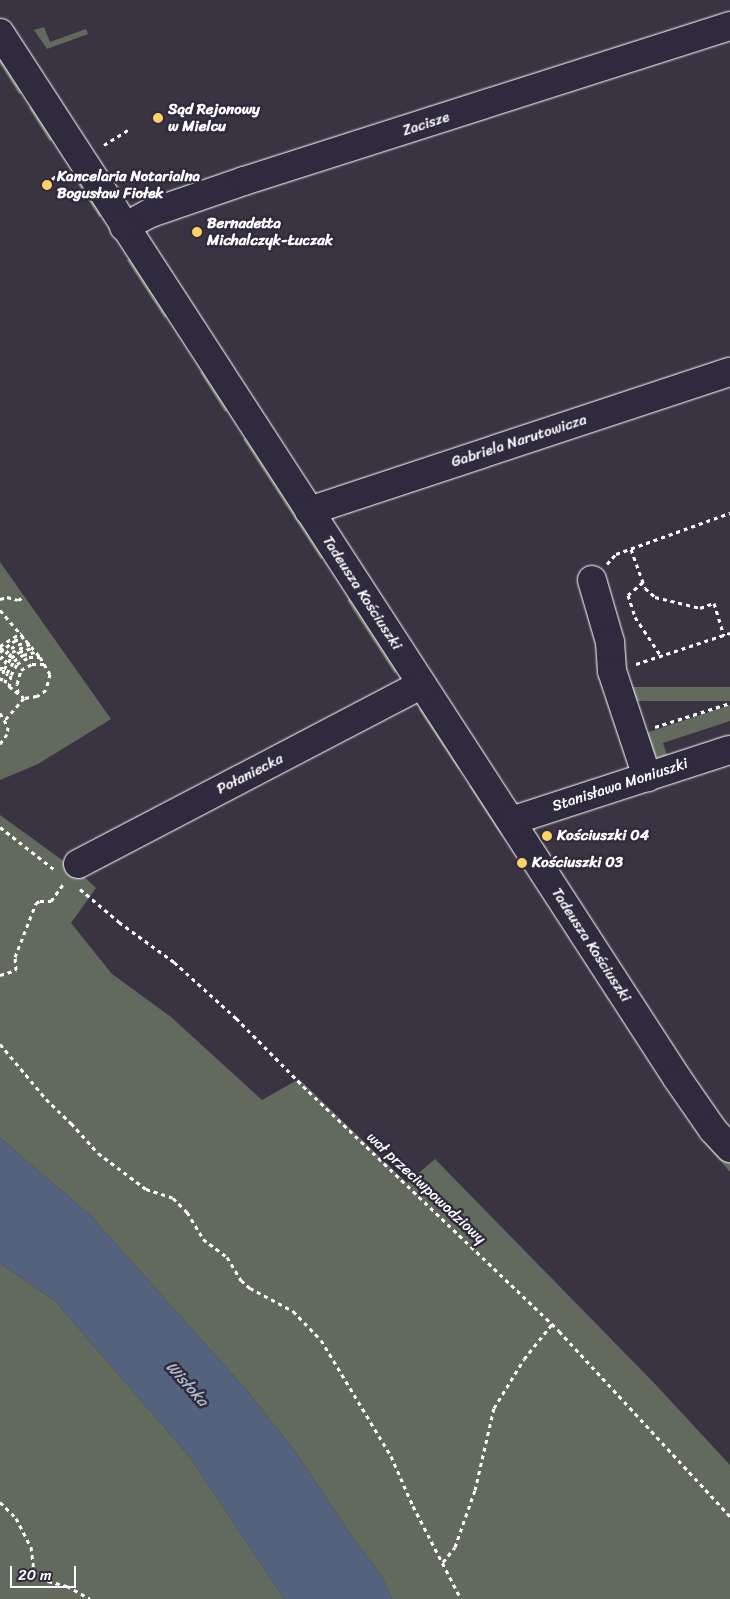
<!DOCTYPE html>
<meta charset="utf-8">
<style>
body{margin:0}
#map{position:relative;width:730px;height:1599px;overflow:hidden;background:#3a3442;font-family:Sriracha,sans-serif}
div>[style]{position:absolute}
.green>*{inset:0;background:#626a5d;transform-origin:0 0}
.water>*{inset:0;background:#53627d}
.path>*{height:3px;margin-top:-1.5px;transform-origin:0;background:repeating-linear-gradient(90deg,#fff 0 4px,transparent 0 8px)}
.roads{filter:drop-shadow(0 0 1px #fff) drop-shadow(0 0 1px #fff)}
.minor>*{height:28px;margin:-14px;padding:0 14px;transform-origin:14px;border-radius:14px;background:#2f2a3d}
.dots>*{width:14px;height:14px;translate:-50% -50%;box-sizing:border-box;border:2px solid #2f2a3d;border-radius:50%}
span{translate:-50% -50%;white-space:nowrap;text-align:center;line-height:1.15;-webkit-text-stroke:5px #2f2a3d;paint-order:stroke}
.poi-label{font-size:15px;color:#fff;font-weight:700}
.left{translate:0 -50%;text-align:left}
.street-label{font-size:15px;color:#fff}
.water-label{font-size:16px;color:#b2b8c4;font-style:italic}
.scale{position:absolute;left:10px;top:1566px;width:66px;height:22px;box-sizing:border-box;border:2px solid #fff;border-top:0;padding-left:6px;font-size:15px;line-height:18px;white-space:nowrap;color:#fff;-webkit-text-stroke:4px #2f2a3d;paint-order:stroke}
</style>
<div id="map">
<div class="green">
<i style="clip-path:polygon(44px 27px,50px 42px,86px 29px,88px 34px,47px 49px,34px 30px)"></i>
<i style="clip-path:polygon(0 54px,24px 91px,19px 94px,0 64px)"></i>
<i style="left:34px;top:105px;width:39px;height:6px;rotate:58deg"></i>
<i style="left:77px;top:172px;width:50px;height:6px;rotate:57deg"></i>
<i style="left:132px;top:257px;width:69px;height:6px;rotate:57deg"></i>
<i style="left:205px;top:369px;width:47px;height:6px;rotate:58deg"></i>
<i style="left:248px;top:436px;width:143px;height:6px;rotate:57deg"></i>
<i style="clip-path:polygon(0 562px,111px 719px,38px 764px,0 780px)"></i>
<i style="left:352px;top:597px;width:87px;height:6px;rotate:57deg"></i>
<i style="left:730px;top:687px;width:14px;height:100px;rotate:90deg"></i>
<i style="clip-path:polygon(421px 703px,461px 768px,458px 769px,419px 710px)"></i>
<i style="clip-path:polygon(730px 705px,730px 721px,663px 743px,668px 758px,660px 759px,650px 752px,640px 735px)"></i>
<i style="clip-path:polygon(471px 784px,506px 832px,501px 835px,469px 786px)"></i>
<i style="clip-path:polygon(0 815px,80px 873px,96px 888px,71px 923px,112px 974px,171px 1017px,262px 1100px,299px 1079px,407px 1183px,435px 1159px,656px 1385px,730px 1465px,730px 1599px,392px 1599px,381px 1575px,355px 1541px,294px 1450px,248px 1392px,91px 1216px,0 1138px)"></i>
<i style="clip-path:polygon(706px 1140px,730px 1162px,730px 1172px,704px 1142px)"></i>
<i style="clip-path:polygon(0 1263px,55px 1301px,190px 1457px,284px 1599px,0 1599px)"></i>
</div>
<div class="water">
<i style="clip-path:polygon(0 1138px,91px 1216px,248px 1392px,294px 1450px,355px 1541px,381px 1575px,392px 1599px,284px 1599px,190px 1457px,55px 1301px,0 1263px)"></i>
</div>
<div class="path">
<i style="left:104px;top:145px;width:31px;rotate:-32deg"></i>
<i style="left:52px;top:179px;width:12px;rotate:-35deg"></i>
<i style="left:631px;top:549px;width:41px;rotate:70.3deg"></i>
<i style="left:645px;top:588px;width:13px;rotate:42deg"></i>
<i style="left:655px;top:597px;width:46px;rotate:13.7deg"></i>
<i style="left:700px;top:608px;width:15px;rotate:-20deg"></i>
<i style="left:714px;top:603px;width:34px;rotate:73deg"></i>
<i style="left:607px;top:564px;width:13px;rotate:-48deg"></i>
<i style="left:616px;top:554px;width:121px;rotate:-19.8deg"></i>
<i style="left:643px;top:582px;width:20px;rotate:139deg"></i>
<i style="left:628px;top:595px;width:23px;rotate:72deg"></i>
<i style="left:635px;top:617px;width:47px;rotate:56.3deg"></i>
<i style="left:0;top:599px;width:7px;rotate:-16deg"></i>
<i style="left:7px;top:597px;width:11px;rotate:15deg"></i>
<i style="left:18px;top:600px;width:7px;rotate:-27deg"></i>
<i style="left:0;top:610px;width:62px;rotate:49.6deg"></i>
<i style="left:40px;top:657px;width:20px;rotate:60deg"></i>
<i style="left:50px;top:674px;width:16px;rotate:104deg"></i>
<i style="left:46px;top:690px;width:11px;rotate:146deg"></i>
<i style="left:37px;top:696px;width:13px;rotate:171deg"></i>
<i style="left:24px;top:698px;width:29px;rotate:131deg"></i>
<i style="left:0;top:646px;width:25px;rotate:-32deg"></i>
<i style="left:0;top:647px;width:8px;rotate:45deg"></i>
<i style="left:0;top:652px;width:18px;rotate:-38deg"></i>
<i style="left:14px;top:641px;width:11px;rotate:-22deg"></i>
<i style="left:0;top:659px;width:16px;rotate:-45deg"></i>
<i style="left:11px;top:648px;width:17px;rotate:-24deg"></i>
<i style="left:636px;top:664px;width:99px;rotate:-18.3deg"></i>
<i style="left:0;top:670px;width:22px;rotate:-56deg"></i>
<i style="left:12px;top:652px;width:20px;rotate:-24deg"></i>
<i style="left:1px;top:681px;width:12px;rotate:-76deg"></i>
<i style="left:4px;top:669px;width:13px;rotate:-58deg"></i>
<i style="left:11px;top:658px;width:10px;rotate:-37deg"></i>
<i style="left:19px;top:652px;width:14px;rotate:-17deg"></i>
<i style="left:5px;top:683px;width:10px;rotate:-79deg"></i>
<i style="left:7px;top:673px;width:14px;rotate:-60deg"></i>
<i style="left:14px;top:661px;width:11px;rotate:-34deg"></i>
<i style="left:23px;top:655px;width:12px;rotate:-14deg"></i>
<i style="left:9px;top:686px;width:19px;rotate:39deg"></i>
<i style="left:9px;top:687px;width:12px;rotate:-81deg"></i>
<i style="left:11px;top:675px;width:13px;rotate:-61deg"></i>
<i style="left:17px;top:664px;width:14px;rotate:-30deg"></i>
<i style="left:29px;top:657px;width:11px"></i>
<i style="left:18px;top:693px;width:9px;rotate:-96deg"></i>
<i style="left:17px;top:684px;width:15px;rotate:-74deg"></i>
<i style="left:21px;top:670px;width:13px;rotate:-29deg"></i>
<i style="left:32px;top:664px;width:13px"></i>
<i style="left:0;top:713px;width:16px;rotate:60deg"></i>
<i style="left:8px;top:727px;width:7px;rotate:98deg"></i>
<i style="left:7px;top:734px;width:12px;rotate:125deg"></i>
<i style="left:655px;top:727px;width:79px;rotate:-17.7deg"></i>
<i style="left:0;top:827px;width:70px;rotate:38deg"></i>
<i style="left:80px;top:889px;width:51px;rotate:40.2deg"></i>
<i style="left:119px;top:922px;width:68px;rotate:36deg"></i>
<i style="left:174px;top:962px;width:84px;rotate:42.1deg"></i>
<i style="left:236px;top:1018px;width:95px;rotate:45.4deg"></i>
<i style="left:303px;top:1086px;width:354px;rotate:43.7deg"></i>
<i style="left:559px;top:1331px;width:252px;rotate:47.3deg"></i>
<i style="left:0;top:975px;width:17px;rotate:-17deg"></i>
<i style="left:16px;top:970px;width:13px;rotate:-94deg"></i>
<i style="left:15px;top:957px;width:58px;rotate:-68.7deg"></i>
<i style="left:36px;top:903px;width:4px;rotate:-27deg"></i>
<i style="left:40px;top:901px;width:11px"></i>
<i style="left:51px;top:901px;width:22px;rotate:-54deg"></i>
<i style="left:0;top:1044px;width:72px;rotate:50.1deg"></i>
<i style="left:46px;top:1099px;width:35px;rotate:44deg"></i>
<i style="left:71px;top:1123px;width:40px;rotate:48deg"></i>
<i style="left:98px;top:1153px;width:60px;rotate:36.9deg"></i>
<i style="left:146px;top:1189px;width:28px;rotate:18deg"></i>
<i style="left:173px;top:1198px;width:20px;rotate:45deg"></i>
<i style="left:187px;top:1212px;width:31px;rotate:59deg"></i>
<i style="left:203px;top:1239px;width:30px;rotate:37deg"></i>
<i style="left:227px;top:1257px;width:27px;rotate:59deg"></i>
<i style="left:241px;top:1280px;width:12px;rotate:42deg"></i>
<i style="left:250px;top:1288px;width:49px;rotate:28.1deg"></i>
<i style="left:293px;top:1311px;width:40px;rotate:46deg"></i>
<i style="left:321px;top:1340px;width:135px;rotate:58.9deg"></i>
<i style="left:391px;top:1456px;width:55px;rotate:66.3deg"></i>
<i style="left:413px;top:1506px;width:105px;rotate:62.7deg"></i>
<i style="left:0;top:1502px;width:23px;rotate:45deg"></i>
<i style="left:16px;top:1518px;width:33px;rotate:63deg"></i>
<i style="left:31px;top:1547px;width:25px;rotate:83deg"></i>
<i style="left:34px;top:1572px;width:17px;rotate:33deg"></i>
<i style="left:48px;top:1581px;width:20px;rotate:15deg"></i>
<i style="left:67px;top:1586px;width:26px;rotate:29deg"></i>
<i style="left:443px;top:1562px;width:19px;rotate:-51deg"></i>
<i style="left:455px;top:1547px;width:60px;rotate:-70.7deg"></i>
<i style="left:475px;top:1490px;width:84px;rotate:-77deg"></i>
<i style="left:494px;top:1408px;width:57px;rotate:-58.5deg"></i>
<i style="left:524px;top:1359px;width:45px;rotate:-51.3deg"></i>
</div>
<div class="roads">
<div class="minor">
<i style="left:0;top:33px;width:1245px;rotate:57.06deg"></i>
<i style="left:677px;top:1078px;width:63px;rotate:55.3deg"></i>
<i style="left:713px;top:1130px;width:25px;rotate:47deg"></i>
<i style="left:124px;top:227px;width:27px;rotate:-28deg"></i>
<i style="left:148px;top:214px;width:102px;rotate:-19deg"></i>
<i style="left:244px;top:181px;width:510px;rotate:-17.69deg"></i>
<i style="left:309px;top:511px;width:443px;rotate:-18.3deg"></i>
<i style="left:592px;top:580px;width:65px;rotate:73.8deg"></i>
<i style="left:610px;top:642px;width:29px;rotate:86deg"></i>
<i style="left:612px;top:671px;width:112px;rotate:71.7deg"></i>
<i style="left:511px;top:821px;width:230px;rotate:-18deg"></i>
<i style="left:78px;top:864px;width:388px;rotate:-27.6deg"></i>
</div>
</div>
<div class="dots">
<i style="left:158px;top:118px;background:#ffd166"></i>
<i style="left:47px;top:185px;background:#ffd166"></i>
<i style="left:197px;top:232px;background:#ffd166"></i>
<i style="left:547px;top:836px;background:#ffd166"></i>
<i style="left:522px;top:863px;background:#ffd166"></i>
</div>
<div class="poi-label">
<span class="left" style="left:168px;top:118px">Sąd Rejonowy<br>w Mielcu</span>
<span class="left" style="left:57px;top:185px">Kancelaria Notarialna<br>Bogusław Fiołek</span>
<span class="left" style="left:207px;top:232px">Bernadetta<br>Michalczyk-Łuczak</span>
<span class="left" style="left:557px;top:836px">Kościuszki 04</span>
<span class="left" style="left:532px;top:863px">Kościuszki 03</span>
</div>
<div class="street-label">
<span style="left:426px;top:124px;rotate:-18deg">Zacisze</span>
<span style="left:519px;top:441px;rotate:-18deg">Gabriela Narutowicza</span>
<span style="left:362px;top:593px;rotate:57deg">Tadeusza Kościuszki</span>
<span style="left:250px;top:774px;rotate:-27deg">Połaniecka</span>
<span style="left:620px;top:785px;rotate:-18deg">Stanisława Moniuszki</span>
<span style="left:591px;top:945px;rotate:57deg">Tadeusza Kościuszki</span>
<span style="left:426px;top:1188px;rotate:43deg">wał przeciwpowodziowy</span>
</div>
<div class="water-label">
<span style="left:187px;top:1384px;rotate:48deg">Wisłoka</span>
</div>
<div class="scale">20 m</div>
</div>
